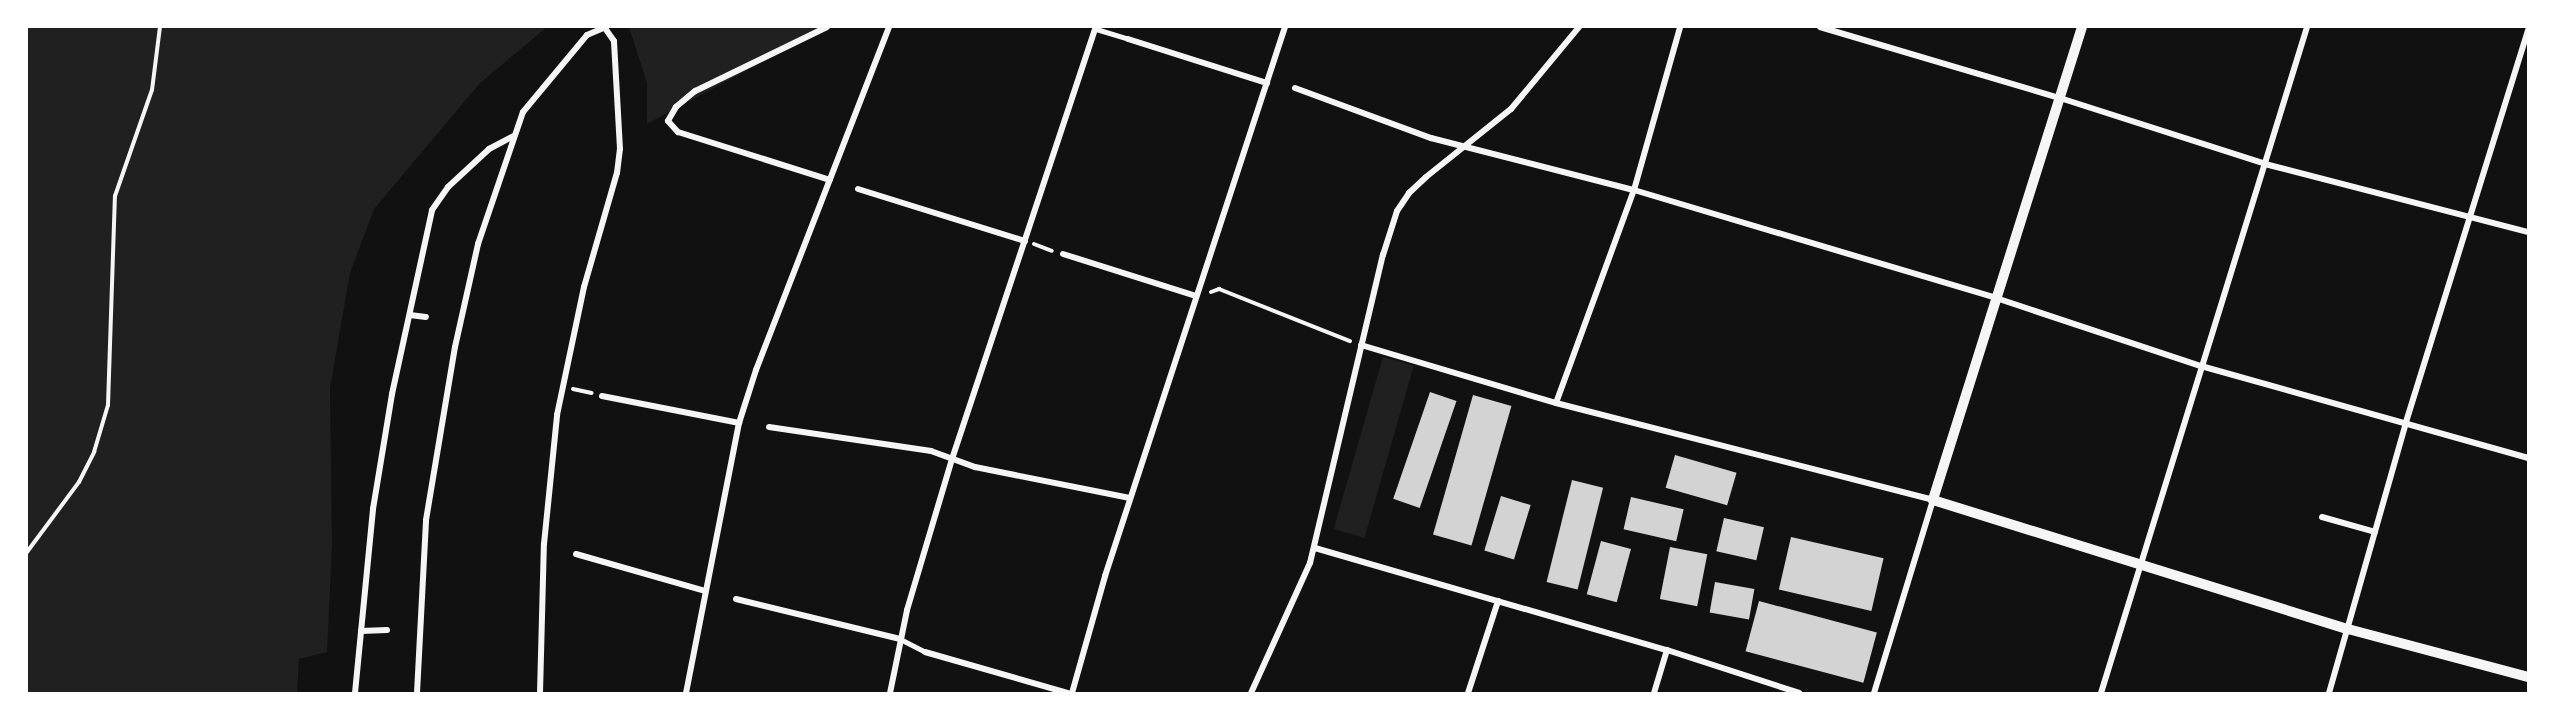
<!DOCTYPE html>
<style>
body{margin:0}
#map{position:relative;width:2555px;height:720px;overflow:hidden;background:#111;font-family:Roboto,sans-serif}
div>[style]{position:absolute}
.green>*{inset:0;background:#202020;transform-origin:0 0}
.building>*{inset:0;background:#d3d3d3;transform-origin:0 0}
.path>*{height:4px;margin:-2px;padding:0 2px;transform-origin:2px;border-radius:2px;background:#f5f5f5}
.pedestrian>*{height:5px;margin:-2.5px;padding:0 2.5px;transform-origin:2.5px;border-radius:2.5px;background:#f5f5f5}
.minor>*{height:6px;margin:-3px;padding:0 3px;transform-origin:3px;border-radius:3px;background:#f5f5f5}
.tertiary>*{height:10px;margin:-5px;padding:0 5px;transform-origin:5px;border-radius:5px;background:#f5f5f5}
span{translate:-50% -50%;white-space:nowrap;text-align:center;line-height:1.15;-webkit-text-stroke:5px #fff;paint-order:stroke}
.frame{position:absolute;inset:0;border:28px solid #fff;pointer-events:none}
</style>
<div id="map">
<div class="green">
<i style="clip-path:polygon(27px 27px,547px 27px,480px 83px,374px 209px,350px 273px,330px 388px,332px 545px,327px 652px,299px 659px,297px 693px,27px 693px)"></i>
<i style="clip-path:polygon(629px 27px,827px 27px,647px 124px,647px 83px)"></i>
<i style="left:1383px;top:357px;width:32px;height:179px;rotate:16deg"></i>
</div>
<div class="building">
<i style="left:1430px;top:392px;width:28px;height:113px;rotate:19deg"></i>
<i style="left:1473px;top:395px;width:40px;height:145px;rotate:16deg"></i>
<i style="left:1675px;top:455px;width:64px;height:34px;rotate:16deg"></i>
<i style="left:1572px;top:480px;width:32px;height:105px;rotate:14deg"></i>
<i style="left:1501px;top:496px;width:31px;height:57px;rotate:17deg"></i>
<i style="left:1631px;top:497px;width:54px;height:33px;rotate:13deg"></i>
<i style="left:1724px;top:518px;width:41px;height:34px;rotate:13deg"></i>
<i style="left:1791px;top:537px;width:95px;height:54px;rotate:13deg"></i>
<i style="left:1601px;top:541px;width:31px;height:55px;rotate:15deg"></i>
<i style="left:1670px;top:547px;width:38px;height:53px;rotate:11deg"></i>
<i style="left:1715px;top:582px;width:40px;height:31px;rotate:10deg"></i>
<i style="left:1759px;top:601px;width:122px;height:52px;rotate:15deg"></i>
</div>
<div class="path">
<i style="left:1034px;top:244px;width:19px;rotate:21deg"></i>
<i style="left:1211px;top:292px;width:9px;rotate:-21deg"></i>
<i style="left:1219px;top:289px;width:141px;rotate:21.7deg"></i>
<i style="left:573px;top:389px;width:19px;rotate:12deg"></i>
<i style="left:27px;top:552px;width:87px;rotate:-53.4deg"></i>
<i style="left:79px;top:482px;width:34px;rotate:-63deg"></i>
<i style="left:94px;top:452px;width:49px;rotate:-73.4deg"></i>
<i style="left:108px;top:405px;width:209px;rotate:-88.1deg"></i>
<i style="left:115px;top:196px;width:112px;rotate:-70.8deg"></i>
<i style="left:152px;top:90px;width:64px;rotate:-82.8deg"></i>
</div>
<div class="pedestrian">
<i style="left:1096px;top:29px;width:34px;rotate:17deg"></i>
<i style="left:900px;top:639px;width:28px;rotate:27deg"></i>
</div>
<div class="minor">
<i style="left:827px;top:27px;width:147px;rotate:154.1deg"></i>
<i style="left:695px;top:91px;width:25px;rotate:140deg"></i>
<i style="left:676px;top:107px;width:16px;rotate:120deg"></i>
<i style="left:668px;top:121px;width:15px;rotate:48deg"></i>
<i style="left:678px;top:132px;width:159px;rotate:17.5deg"></i>
<i style="left:1820px;top:27px;width:250px;rotate:16.5deg"></i>
<i style="left:2060px;top:98px;width:215px;rotate:17.8deg"></i>
<i style="left:2265px;top:164px;width:272px;rotate:14.5deg"></i>
<i style="left:1128px;top:39px;width:146px;rotate:17.6deg"></i>
<i style="left:1295px;top:88px;width:145px;rotate:20.2deg"></i>
<i style="left:1431px;top:138px;width:210px;rotate:14.4deg"></i>
<i style="left:1634px;top:190px;width:378px;rotate:16.6deg"></i>
<i style="left:1996px;top:298px;width:216px;rotate:18.4deg"></i>
<i style="left:2201px;top:366px;width:340px;rotate:15.7deg"></i>
<i style="left:858px;top:189px;width:175px;rotate:17.3deg"></i>
<i style="left:1063px;top:254px;width:139px;rotate:17.5deg"></i>
<i style="left:410px;top:315px;width:16px;rotate:7deg"></i>
<i style="left:1361px;top:345px;width:203px;rotate:16.6deg"></i>
<i style="left:1556px;top:403px;width:389px;rotate:14.4deg"></i>
<i style="left:1933px;top:500px;width:202px;rotate:107deg"></i>
<i style="left:602px;top:396px;width:140px;rotate:11.1deg"></i>
<i style="left:1556px;top:403px;width:227px;rotate:-69.9deg"></i>
<i style="left:1634px;top:190px;width:169px;rotate:-74.2deg"></i>
<i style="left:769px;top:427px;width:164px;rotate:8.4deg"></i>
<i style="left:931px;top:451px;width:47px;rotate:20deg"></i>
<i style="left:975px;top:467px;width:158px;rotate:11.3deg"></i>
<i style="left:2322px;top:517px;width:55px;rotate:15.8deg"></i>
<i style="left:1315px;top:548px;width:366px;rotate:16.2deg"></i>
<i style="left:1667px;top:650px;width:139px;rotate:18deg"></i>
<i style="left:576px;top:554px;width:134px;rotate:16deg"></i>
<i style="left:736px;top:599px;width:169px;rotate:13.7deg"></i>
<i style="left:361px;top:631px;width:26px;rotate:-2deg"></i>
<i style="left:925px;top:652px;width:149px;rotate:16deg"></i>
<i style="left:355px;top:693px;width:185px;rotate:-84.4deg"></i>
<i style="left:373px;top:509px;width:117px;rotate:-80.6deg"></i>
<i style="left:392px;top:394px;width:188px;rotate:-77.7deg"></i>
<i style="left:432px;top:210px;width:28px;rotate:-55deg"></i>
<i style="left:448px;top:187px;width:56px;rotate:-42.8deg"></i>
<i style="left:489px;top:149px;width:27px;rotate:-28deg"></i>
<i style="left:417px;top:693px;width:173px;rotate:-87deg"></i>
<i style="left:426px;top:520px;width:175px;rotate:-80.5deg"></i>
<i style="left:455px;top:347px;width:106px;rotate:-77.4deg"></i>
<i style="left:478px;top:244px;width:139px;rotate:-71.2deg"></i>
<i style="left:523px;top:112px;width:100px;rotate:-50.3deg"></i>
<i style="left:587px;top:35px;width:21px;rotate:-23deg"></i>
<i style="left:540px;top:693px;width:149px;rotate:-88.5deg"></i>
<i style="left:544px;top:544px;width:130px;rotate:-84.2deg"></i>
<i style="left:557px;top:415px;width:131px;rotate:-78.1deg"></i>
<i style="left:584px;top:287px;width:119px;rotate:-73.9deg"></i>
<i style="left:617px;top:173px;width:24px;rotate:-83deg"></i>
<i style="left:620px;top:149px;width:108px;rotate:-93.2deg"></i>
<i style="left:614px;top:41px;width:16px;rotate:-125deg"></i>
<i style="left:686px;top:693px;width:275px;rotate:-78.9deg"></i>
<i style="left:739px;top:423px;width:56px;rotate:-72.2deg"></i>
<i style="left:756px;top:370px;width:368px;rotate:-68.8deg"></i>
<i style="left:890px;top:693px;width:85px;rotate:-78.4deg"></i>
<i style="left:907px;top:610px;width:158px;rotate:-73.4deg"></i>
<i style="left:952px;top:459px;width:455px;rotate:-71.6deg"></i>
<i style="left:1072px;top:693px;width:122px;rotate:-74.2deg"></i>
<i style="left:1105px;top:576px;width:578px;rotate:-71.85deg"></i>
<i style="left:1251px;top:693px;width:143px;rotate:-65.6deg"></i>
<i style="left:1310px;top:563px;width:317px;rotate:-76.7deg"></i>
<i style="left:1383px;top:255px;width:46px;rotate:-72.3deg"></i>
<i style="left:1397px;top:211px;width:22px;rotate:-56deg"></i>
<i style="left:1409px;top:193px;width:23px;rotate:-43deg"></i>
<i style="left:1426px;top:177px;width:109px;rotate:-38.7deg"></i>
<i style="left:1511px;top:109px;width:107px;rotate:-50.3deg"></i>
<i style="left:1468px;top:693px;width:97px;rotate:-71.9deg"></i>
<i style="left:1654px;top:693px;width:45px;rotate:-73.2deg"></i>
<i style="left:2101px;top:693px;width:697px;rotate:-72.81deg"></i>
<i style="left:2329px;top:693px;width:282px;rotate:-74.1deg"></i>
<i style="left:2406px;top:422px;width:411px;rotate:-72.7deg"></i>
</div>
<div class="tertiary">
<i style="left:2082px;top:27px;width:496px;rotate:107.5deg"></i>
<i style="left:1933px;top:500px;width:435px;rotate:17.3deg"></i>
<i style="left:2348px;top:629px;width:186px;rotate:14.9deg"></i>
</div>
<div class="frame"></div>
</div>
